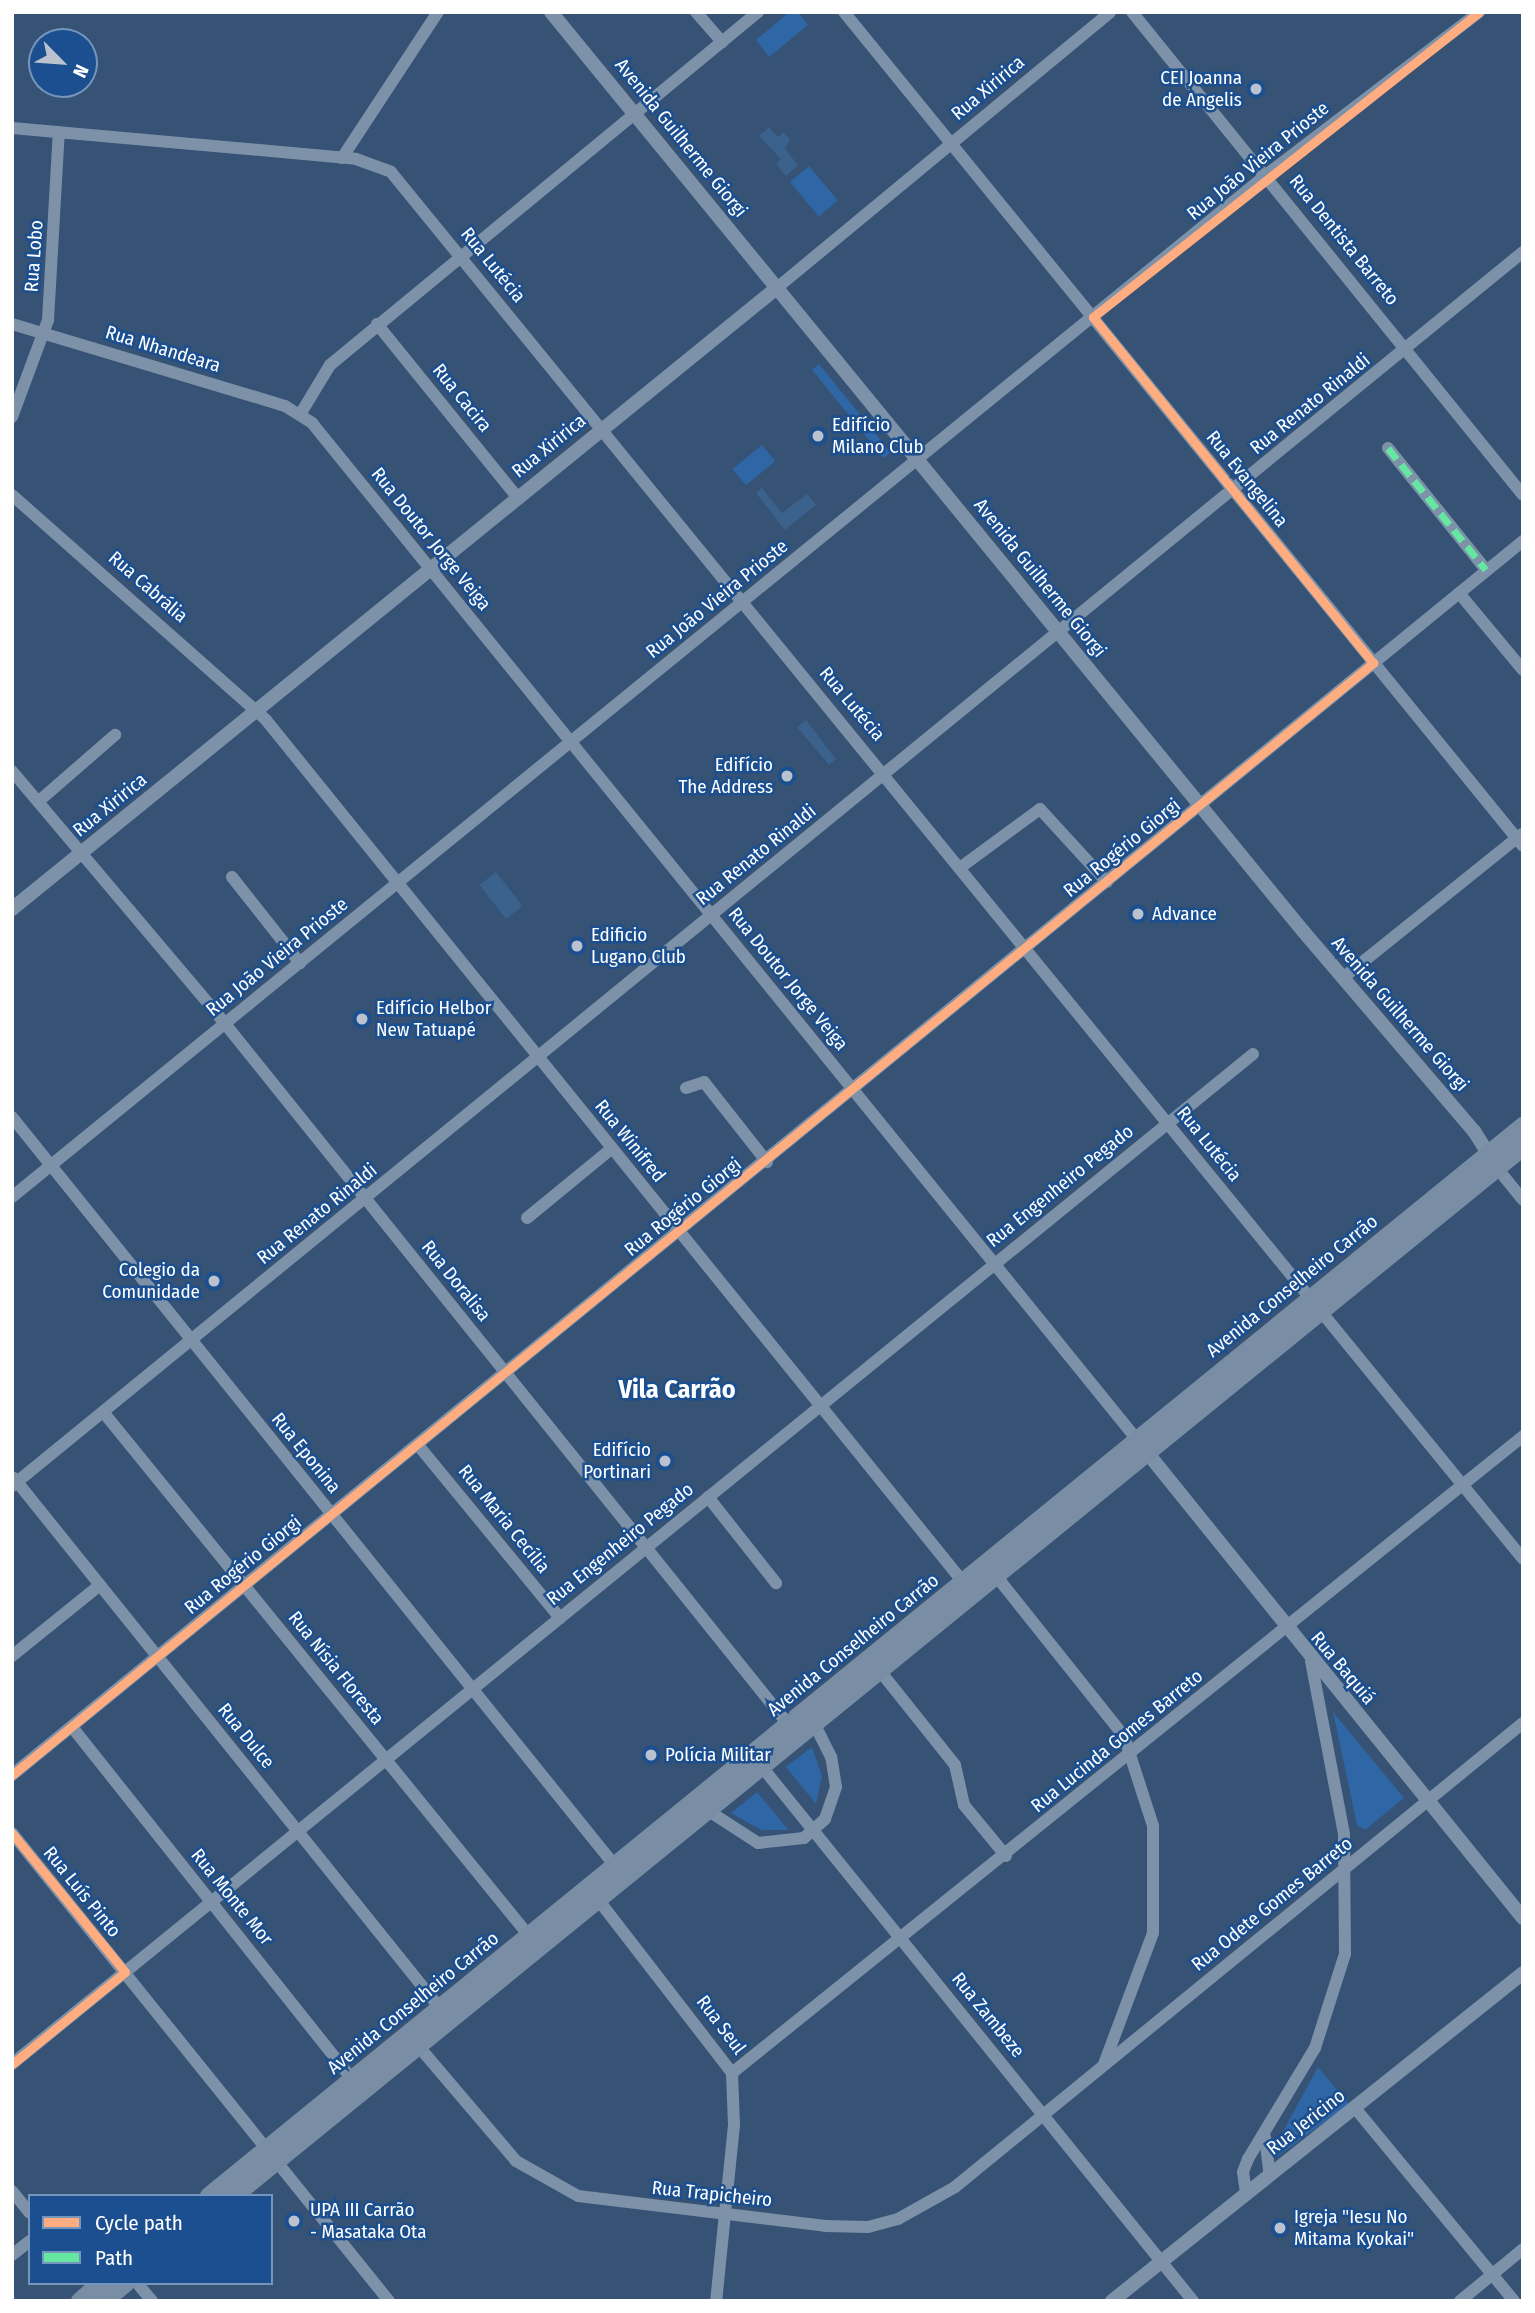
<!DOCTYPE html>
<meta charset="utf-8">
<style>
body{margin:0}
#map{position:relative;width:1535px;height:2313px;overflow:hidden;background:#365274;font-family:"Fira Sans Condensed",sans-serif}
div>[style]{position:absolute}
.green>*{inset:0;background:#2f66a5;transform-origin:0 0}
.water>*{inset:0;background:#3b618d;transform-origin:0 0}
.minor>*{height:12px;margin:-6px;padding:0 6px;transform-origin:6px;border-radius:6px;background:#7d92a8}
.tertiary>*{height:14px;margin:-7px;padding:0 7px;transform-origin:7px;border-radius:7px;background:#7d92a8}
.secondary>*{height:18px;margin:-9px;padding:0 9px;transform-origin:9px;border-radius:9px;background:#798da4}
.quiet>*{height:7px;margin-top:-3.5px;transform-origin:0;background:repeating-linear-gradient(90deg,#66e7a1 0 14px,transparent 0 21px)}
.cycleway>*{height:9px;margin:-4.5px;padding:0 4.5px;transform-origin:4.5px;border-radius:4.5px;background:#ffac80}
.dots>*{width:19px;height:19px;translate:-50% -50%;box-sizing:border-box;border:4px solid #1b4f8f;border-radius:50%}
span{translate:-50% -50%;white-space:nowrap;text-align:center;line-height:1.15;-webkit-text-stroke:5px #1b4f8f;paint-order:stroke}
.poi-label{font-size:19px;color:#fff}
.right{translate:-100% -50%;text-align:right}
.left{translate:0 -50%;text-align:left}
.street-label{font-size:19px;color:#fff}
.district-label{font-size:26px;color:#fff;font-weight:700}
.frame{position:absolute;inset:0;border:14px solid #fff;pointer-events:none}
.legend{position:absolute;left:28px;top:2194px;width:245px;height:91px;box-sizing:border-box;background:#1b4f8f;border:2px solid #7695bc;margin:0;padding:9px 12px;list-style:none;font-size:21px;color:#fff}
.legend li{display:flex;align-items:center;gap:14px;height:35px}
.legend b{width:35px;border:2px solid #7695bc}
.north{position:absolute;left:28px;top:28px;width:70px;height:70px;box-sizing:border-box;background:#1b4f8f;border:2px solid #7695bc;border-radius:50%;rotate:115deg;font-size:19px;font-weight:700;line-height:28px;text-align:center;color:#fff}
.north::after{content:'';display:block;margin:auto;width:24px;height:32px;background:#b9c2ce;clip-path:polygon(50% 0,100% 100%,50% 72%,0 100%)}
</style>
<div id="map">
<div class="green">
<i style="clip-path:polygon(789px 12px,798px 12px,808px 25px,769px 57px,756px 40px)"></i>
<i style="left:809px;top:166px;width:45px;height:25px;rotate:50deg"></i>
<i style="left:819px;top:364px;width:114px;height:9px;rotate:51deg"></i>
<i style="left:762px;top:445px;width:21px;height:38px;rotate:51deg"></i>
<i style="clip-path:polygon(1333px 1712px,1404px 1798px,1365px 1830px,1357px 1825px)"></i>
<i style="clip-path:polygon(812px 1747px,822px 1776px,816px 1804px,786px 1767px)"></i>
<i style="clip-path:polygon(757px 1792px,787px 1828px,788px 1830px,761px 1830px,731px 1813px)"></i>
<i style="clip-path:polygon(1318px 2067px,1349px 2104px,1277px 2157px,1274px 2148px)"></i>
</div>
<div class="water">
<i style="clip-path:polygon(769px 127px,778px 137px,784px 132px,790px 140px,785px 149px,798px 165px,786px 176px,776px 164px,781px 159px,759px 136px)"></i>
<i style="clip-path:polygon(762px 488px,782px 513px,807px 494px,816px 505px,785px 530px,756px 493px)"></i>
<i style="clip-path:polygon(806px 720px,836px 759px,829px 765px,797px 727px)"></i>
<i style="left:496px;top:872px;width:43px;height:21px;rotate:52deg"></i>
</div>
<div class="minor">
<i style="left:696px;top:12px;width:40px;rotate:49deg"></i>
<i style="left:844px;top:12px;width:1075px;rotate:50.85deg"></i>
<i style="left:1132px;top:12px;width:621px;rotate:51.01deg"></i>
<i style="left:12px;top:128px;width:345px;rotate:5.1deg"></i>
<i style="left:356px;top:159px;width:37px;rotate:20deg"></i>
<i style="left:391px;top:172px;width:1790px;rotate:50.78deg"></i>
<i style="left:342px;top:158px;width:175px;rotate:-56.7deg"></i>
<i style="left:778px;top:287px;width:431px;rotate:-39.6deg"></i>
<i style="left:12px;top:324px;width:285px;rotate:16.7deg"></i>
<i style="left:285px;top:406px;width:32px;rotate:32deg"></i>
<i style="left:312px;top:423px;width:1311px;rotate:50.94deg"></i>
<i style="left:377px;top:324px;width:223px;rotate:51deg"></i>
<i style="left:301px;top:413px;width:56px;rotate:-58.9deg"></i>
<i style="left:330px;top:365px;width:555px;rotate:-39.51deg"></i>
<i style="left:12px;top:417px;width:103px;rotate:-69.6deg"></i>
<i style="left:48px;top:320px;width:188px;rotate:-86.7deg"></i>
<i style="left:1388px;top:448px;width:156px;rotate:51.2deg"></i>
<i style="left:12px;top:495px;width:339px;rotate:41.5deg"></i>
<i style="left:266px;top:720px;width:1115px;rotate:51.04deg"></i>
<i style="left:1459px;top:593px;width:100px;rotate:50.3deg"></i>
<i style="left:12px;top:771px;width:313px;rotate:49.8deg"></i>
<i style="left:214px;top:1010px;width:921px;rotate:51.21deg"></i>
<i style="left:39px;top:801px;width:101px;rotate:-41deg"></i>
<i style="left:961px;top:867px;width:98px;rotate:-36.3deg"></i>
<i style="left:1040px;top:809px;width:99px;rotate:47.5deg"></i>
<i style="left:232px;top:877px;width:110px;rotate:51.7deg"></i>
<i style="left:1344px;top:977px;width:228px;rotate:-38.8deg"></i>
<i style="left:686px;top:1088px;width:19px;rotate:-18deg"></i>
<i style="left:704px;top:1082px;width:102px;rotate:51.8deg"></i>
<i style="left:12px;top:1117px;width:969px;rotate:51.16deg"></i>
<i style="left:1497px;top:1168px;width:41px;rotate:50.9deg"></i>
<i style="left:12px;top:1197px;width:1618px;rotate:-39.18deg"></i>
<i style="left:1266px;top:175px;width:268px;rotate:-37.4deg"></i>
<i style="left:527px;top:1218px;width:109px;rotate:-39.4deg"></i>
<i style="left:104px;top:1413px;width:682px;rotate:50.89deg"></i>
<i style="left:418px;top:1445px;width:224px;rotate:50.6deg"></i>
<i style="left:14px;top:1478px;width:685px;rotate:51.22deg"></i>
<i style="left:12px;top:1486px;width:1951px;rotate:-39.24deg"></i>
<i style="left:708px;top:1497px;width:110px;rotate:51.7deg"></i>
<i style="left:997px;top:1577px;width:203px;rotate:51.4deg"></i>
<i style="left:1124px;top:1736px;width:95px;rotate:72.1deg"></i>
<i style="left:1153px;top:1826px;width:107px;rotate:90deg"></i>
<i style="left:1153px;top:1933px;width:140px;rotate:110.5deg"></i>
<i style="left:12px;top:1656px;width:113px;rotate:-38.9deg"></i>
<i style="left:880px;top:1671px;width:120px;rotate:51.4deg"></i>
<i style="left:955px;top:1765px;width:41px;rotate:77.3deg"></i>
<i style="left:964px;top:1805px;width:66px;rotate:50.5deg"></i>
<i style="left:72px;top:1727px;width:458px;rotate:51.5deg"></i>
<i style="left:758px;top:1762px;width:693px;rotate:51.09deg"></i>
<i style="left:12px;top:1775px;width:1951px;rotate:-39.24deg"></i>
<i style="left:704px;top:1808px;width:64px;rotate:32.9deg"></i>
<i style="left:758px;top:1843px;width:46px;rotate:-6.2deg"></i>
<i style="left:804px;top:1838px;width:28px;rotate:-42deg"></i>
<i style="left:825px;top:1819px;width:34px;rotate:-71deg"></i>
<i style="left:836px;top:1787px;width:30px;rotate:-99deg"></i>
<i style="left:831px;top:1757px;width:45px;rotate:-116.6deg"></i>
<i style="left:12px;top:1833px;width:601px;rotate:51.15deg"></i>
<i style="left:593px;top:1893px;width:227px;rotate:52.3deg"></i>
<i style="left:732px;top:2073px;width:52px;rotate:87.8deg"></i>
<i style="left:734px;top:2125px;width:177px;rotate:95.8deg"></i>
<i style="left:414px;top:2041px;width:157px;rotate:49.6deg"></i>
<i style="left:516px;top:2161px;width:71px;rotate:29.4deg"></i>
<i style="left:578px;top:2196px;width:249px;rotate:6.9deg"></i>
<i style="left:825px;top:2226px;width:43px;rotate:1.3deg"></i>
<i style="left:868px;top:2227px;width:31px;rotate:-15deg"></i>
<i style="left:898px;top:2219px;width:65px;rotate:-29.3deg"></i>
<i style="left:955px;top:2187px;width:733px;rotate:-39.25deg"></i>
<i style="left:12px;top:2064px;width:1600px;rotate:-39.14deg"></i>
<i style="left:732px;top:2073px;width:1016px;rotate:-38.84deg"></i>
<i style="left:1355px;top:2108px;width:250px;rotate:50.5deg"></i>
<i style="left:1265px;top:2137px;width:38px;rotate:83deg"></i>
<i style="left:12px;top:2191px;width:28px;rotate:51deg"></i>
<i style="left:1246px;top:2193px;width:21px;rotate:-98deg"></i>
<i style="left:1243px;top:2172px;width:14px;rotate:-69deg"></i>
<i style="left:1248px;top:2159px;width:130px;rotate:-58.9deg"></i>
<i style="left:1315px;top:2048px;width:99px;rotate:-72.3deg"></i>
<i style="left:1345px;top:1954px;width:120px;rotate:-90.5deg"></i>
<i style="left:1344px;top:1834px;width:176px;rotate:-100.8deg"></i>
<i style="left:12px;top:2255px;width:23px;rotate:-38deg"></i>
<i style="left:137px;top:2283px;width:23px;rotate:50deg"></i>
<i style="left:1460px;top:2301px;width:82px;rotate:-39.5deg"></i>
</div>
<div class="tertiary">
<i style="left:551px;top:12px;width:1187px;rotate:50.71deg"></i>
<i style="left:1303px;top:931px;width:263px;rotate:49.5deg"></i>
<i style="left:1474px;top:1131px;width:36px;rotate:58deg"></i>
<i style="left:12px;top:909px;width:987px;rotate:-39.08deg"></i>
<i style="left:1141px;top:1445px;width:608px;rotate:51.08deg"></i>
<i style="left:1112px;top:2301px;width:526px;rotate:-38.59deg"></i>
</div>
<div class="secondary">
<i style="left:209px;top:2196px;width:1695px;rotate:-39.16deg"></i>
<i style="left:234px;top:2196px;width:1662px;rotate:-39.14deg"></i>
<i style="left:80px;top:2301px;width:28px;rotate:-41deg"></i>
<i style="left:104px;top:2301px;width:28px;rotate:-39deg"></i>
</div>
<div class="quiet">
<i style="left:1388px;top:448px;width:156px;rotate:51.2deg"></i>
</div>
<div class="cycleway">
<i style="left:12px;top:1775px;width:1758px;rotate:-39.25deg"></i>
<i style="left:1373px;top:663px;width:445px;rotate:-129deg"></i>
<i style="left:1093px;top:317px;width:492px;rotate:-38.3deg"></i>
<i style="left:12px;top:1833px;width:179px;rotate:50.9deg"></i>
<i style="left:125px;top:1972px;width:146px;rotate:140.8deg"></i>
</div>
<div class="dots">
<i style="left:1256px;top:89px;background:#b9c2ce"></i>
<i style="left:818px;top:436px;background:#b9c2ce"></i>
<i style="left:787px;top:776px;background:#b9c2ce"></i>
<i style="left:1138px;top:914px;background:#b9c2ce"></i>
<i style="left:577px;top:946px;background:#b9c2ce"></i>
<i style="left:362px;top:1019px;background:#b9c2ce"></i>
<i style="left:214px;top:1281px;background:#b9c2ce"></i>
<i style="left:665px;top:1461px;background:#b9c2ce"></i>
<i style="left:651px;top:1755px;background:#b9c2ce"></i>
<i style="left:294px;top:2221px;background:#b9c2ce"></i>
<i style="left:1280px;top:2228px;background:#b9c2ce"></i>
</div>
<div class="poi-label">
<span class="right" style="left:1242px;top:89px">CEI Joanna<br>de Angelis</span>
<span class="left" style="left:832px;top:436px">Edifício<br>Milano Club</span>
<span class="right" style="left:773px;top:776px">Edifício<br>The Address</span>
<span class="left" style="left:1152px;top:914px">Advance</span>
<span class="left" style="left:591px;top:946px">Edificio<br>Lugano Club</span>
<span class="left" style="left:376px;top:1019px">Edifício Helbor<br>New Tatuapé</span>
<span class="right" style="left:200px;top:1281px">Colegio da<br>Comunidade</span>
<span class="right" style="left:651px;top:1461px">Edifício<br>Portinari</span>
<span class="left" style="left:665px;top:1755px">Polícia Militar</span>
<span class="left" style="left:310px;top:2221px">UPA III Carrão<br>- Masataka Ota</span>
<span class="left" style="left:1294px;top:2228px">Igreja "Iesu No<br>Mitama Kyokai"</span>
</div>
<div class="street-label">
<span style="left:988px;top:88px;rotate:-40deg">Rua Xiririca</span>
<span style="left:681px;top:138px;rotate:51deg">Avenida Guilherme Giorgi</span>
<span style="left:1258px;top:161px;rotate:-39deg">Rua João Vieira Prioste</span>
<span style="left:1344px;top:240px;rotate:51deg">Rua Dentista Barreto</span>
<span style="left:34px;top:256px;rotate:-86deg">Rua Lobo</span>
<span style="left:493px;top:265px;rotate:51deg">Rua Lutécia</span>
<span style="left:163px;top:349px;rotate:17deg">Rua Nhandeara</span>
<span style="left:462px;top:398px;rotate:51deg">Rua Cacira</span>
<span style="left:1310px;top:404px;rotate:-39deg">Rua Renato Rinaldi</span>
<span style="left:549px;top:446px;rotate:-39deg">Rua Xiririca</span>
<span style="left:1247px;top:479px;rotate:51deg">Rua Evangelina</span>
<span style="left:431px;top:539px;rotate:51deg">Rua Doutor Jorge Veiga</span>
<span style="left:1040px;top:578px;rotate:51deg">Avenida Guilherme Giorgi</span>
<span style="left:148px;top:587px;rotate:41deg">Rua Cabrália</span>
<span style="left:717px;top:599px;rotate:-39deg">Rua João Vieira Prioste</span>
<span style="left:852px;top:704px;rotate:50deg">Rua Lutécia</span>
<span style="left:110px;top:805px;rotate:-39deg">Rua Xiririca</span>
<span style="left:1122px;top:848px;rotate:-39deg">Rua Rogério Giorgi</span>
<span style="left:756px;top:855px;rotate:-39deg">Rua Renato Rinaldi</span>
<span style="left:277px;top:957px;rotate:-39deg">Rua João Vieira Prioste</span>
<span style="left:788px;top:979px;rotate:51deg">Rua Doutor Jorge Veiga</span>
<span style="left:1400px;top:1014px;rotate:49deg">Avenida Guilherme Giorgi</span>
<span style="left:630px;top:1141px;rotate:51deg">Rua Winifred</span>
<span style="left:1209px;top:1144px;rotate:51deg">Rua Lutécia</span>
<span style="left:1060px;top:1186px;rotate:-39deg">Rua Engenheiro Pegado</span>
<span style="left:683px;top:1207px;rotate:-39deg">Rua Rogério Giorgi</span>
<span style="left:317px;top:1214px;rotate:-39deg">Rua Renato Rinaldi</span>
<span style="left:456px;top:1281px;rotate:51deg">Rua Doralisa</span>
<span style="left:1292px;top:1286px;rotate:-39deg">Avenida Conselheiro Carrão</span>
<span style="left:306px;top:1453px;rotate:51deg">Rua Eponina</span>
<span style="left:504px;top:1519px;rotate:51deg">Rua Maria Cecília</span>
<span style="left:620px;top:1544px;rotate:-39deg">Rua Engenheiro Pegado</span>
<span style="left:243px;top:1565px;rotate:-39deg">Rua Rogério Giorgi</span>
<span style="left:853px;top:1645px;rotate:-39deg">Avenida Conselheiro Carrão</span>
<span style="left:336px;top:1668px;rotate:51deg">Rua Nísia Floresta</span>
<span style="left:1343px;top:1668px;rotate:50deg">Rua Baquiá</span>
<span style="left:246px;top:1736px;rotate:51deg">Rua Dulce</span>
<span style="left:1117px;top:1741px;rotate:-39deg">Rua Lucinda Gomes Barreto</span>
<span style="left:82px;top:1892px;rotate:51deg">Rua Luís Pinto</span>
<span style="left:232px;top:1897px;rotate:51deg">Rua Monte Mor</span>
<span style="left:1272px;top:1904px;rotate:-39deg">Rua Odete Gomes Barreto</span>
<span style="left:413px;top:2003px;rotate:-39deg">Avenida Conselheiro Carrão</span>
<span style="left:988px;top:2015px;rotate:51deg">Rua Zambeze</span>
<span style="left:721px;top:2025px;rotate:53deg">Rua Seul</span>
<span style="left:1306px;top:2122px;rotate:-38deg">Rua Jericino</span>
<span style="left:712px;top:2194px;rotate:6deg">Rua Trapicheiro</span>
</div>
<div class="district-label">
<span style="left:677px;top:1390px">Vila Carrão</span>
</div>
<div class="frame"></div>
<ul class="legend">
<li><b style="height:9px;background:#ffac80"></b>Cycle path</li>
<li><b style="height:9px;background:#66e7a1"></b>Path</li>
</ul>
<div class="north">N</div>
</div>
